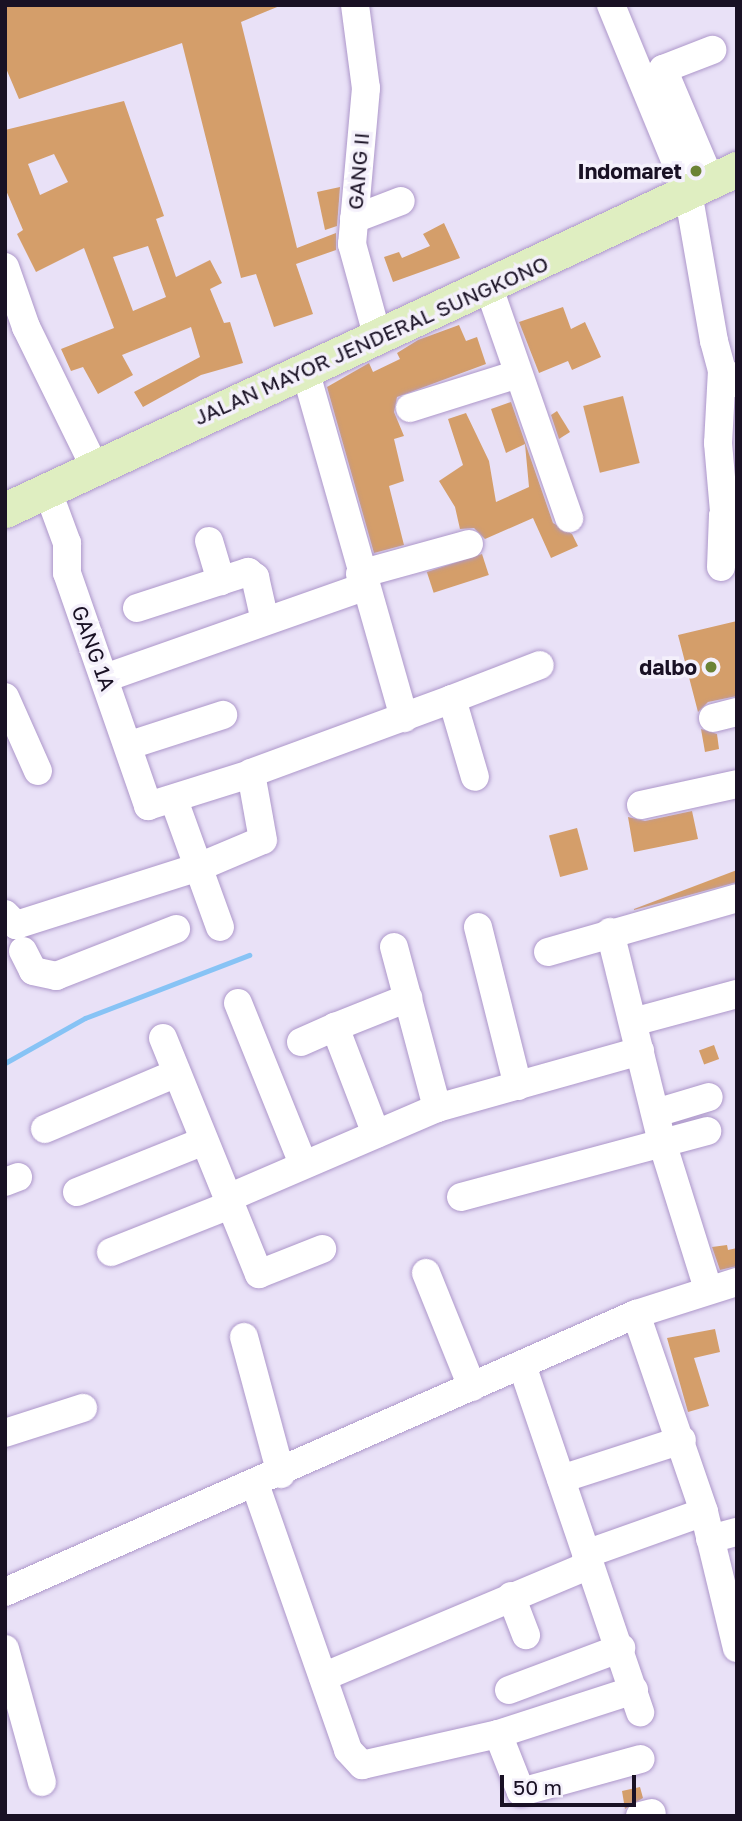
<!DOCTYPE html>
<style>
body{margin:0}
#map{position:relative;width:742px;height:1821px;overflow:hidden;background:#e9e1f7;font-family:"Golos Text",sans-serif}
div>[style]{position:absolute}
.stream>*{height:5px;margin:-2.5px;padding:0 2.5px;transform-origin:2.5px;border-radius:2.5px;background:#87c3f5}
.building>*{inset:0;background:#d49e6a;transform-origin:0 0}
.roads{filter:drop-shadow(0 0 2px #ad97ca) drop-shadow(0 0 2px #ad97ca)}
.minor>*{height:28px;margin:-14px;padding:0 14px;transform-origin:14px;border-radius:14px;background:#fff}
.major>*{height:35px;margin:-17.5px;padding:0 17.5px;transform-origin:17.5px;border-radius:17.5px;background:#dfeec1}
.dots>*{width:19px;height:19px;translate:-50% -50%;box-sizing:border-box;border:4px solid #f4f0fb;border-radius:50%}
span{translate:-50% -50%;white-space:nowrap;text-align:center;line-height:1.15;-webkit-text-stroke:7px #f4f0fb;paint-order:stroke}
.street-label{font-size:21px;color:#191124}
.poi-label{font-size:21px;color:#191124;font-weight:700}
.right{translate:-100% -50%;text-align:right}
.frame{position:absolute;inset:0;border:7px solid #191124;pointer-events:none}
.scale{position:absolute;left:500px;top:1775px;width:136px;height:32px;box-sizing:border-box;border:4px solid #191124;border-top:0;padding-left:9px;font-size:21px;line-height:24px;white-space:nowrap;color:#191124;-webkit-text-stroke:5px #f4f0fb;paint-order:stroke}
</style>
<div id="map">
<div class="stream">
<i style="left:5px;top:1063px;width:92px;rotate:-29.4deg"></i>
<i style="left:85px;top:1018px;width:176px;rotate:-21deg"></i>
</div>
<div class="building">
<i style="clip-path:polygon(12px 5px,282px 5px,241px 22px,297px 248px,336px 233px,336px 250px,296px 264px,313px 314px,274px 327px,256px 274px,241px 278px,182px 43px,19px 99px,5px 66px,5px 8px)"></i>
<i style="clip-path:polygon(evenodd,124px 101px,164px 216px,156px 219px,176px 277px,210px 260px,222px 283px,210px 289px,224px 323px,230px 322px,243px 363px,201px 375px,143px 407px,134px 392px,200px 357px,191px 327px,122px 355px,133px 375px,98px 394px,83px 367px,71px 371px,61px 349px,114px 328px,84px 248px,36px 272px,17px 234px,23px 230px,5px 188px,5px 130px,124px 101px,54px 154px,68px 182px,40px 195px,28px 164px,54px 154px,124px 101px,148px 246px,166px 297px,133px 311px,113px 257px,148px 246px)"></i>
<i style="clip-path:polygon(340px 187px,337px 226px,325px 230px,317px 192px)"></i>
<i style="clip-path:polygon(444px 223px,460px 258px,393px 282px,384px 257px,399px 252px,402px 258px,430px 246px,423px 234px)"></i>
<i style="clip-path:polygon(563px 307px,571px 329px,585px 322px,601px 357px,572px 370px,568px 361px,539px 373px,519px 322px)"></i>
<i style="clip-path:polygon(459px 325px,466px 341px,477px 337px,486px 364px,397px 397px,394px 412px,404px 436px,394px 439px,404px 481px,389px 486px,404px 545px,374px 553px,327px 387px,369px 363px,373px 372px,400px 359px,397px 353px,418px 340px)"></i>
<i style="left:623px;top:396px;width:69px;height:41px;rotate:76deg"></i>
<i style="clip-path:polygon(511px 402px,553px 523px,572px 534px,578px 546px,551px 558px,533px 518px,485px 539px,474px 528px,460px 529px,455px 507px,439px 481px,463px 465px,448px 419px,466px 413px,489px 461px,496px 502px,529px 487px,525px 444px,506px 453px,491px 409px)"></i>
<i style="clip-path:polygon(557px 411px,570px 432px,559px 439px,551px 415px)"></i>
<i style="left:482px;top:554px;width:22px;height:58px;rotate:72deg"></i>
<i style="clip-path:polygon(737px 621px,737px 696px,708px 702px,698px 712px,678px 635px)"></i>
<i style="clip-path:polygon(701px 729px,717px 734px,719px 749px,705px 752px)"></i>
<i style="clip-path:polygon(692px 811px,698px 839px,634px 852px,628px 817px,645px 821px)"></i>
<i style="left:577px;top:828px;width:43px;height:29px;rotate:75deg"></i>
<i style="clip-path:polygon(737px 870px,737px 882px,634px 910px,634px 909px)"></i>
<i style="left:714px;top:1045px;width:15px;height:16px;rotate:70deg"></i>
<i style="clip-path:polygon(727px 1245px,728px 1250px,737px 1248px,737px 1266px,720px 1270px,712px 1247px)"></i>
<i style="clip-path:polygon(715px 1329px,720px 1352px,694px 1358px,709px 1406px,688px 1412px,667px 1338px)"></i>
<i style="clip-path:polygon(640px 1787px,643px 1798px,625px 1809px,622px 1791px)"></i>
</div>
<div class="roads">
<div class="minor">
<i style="left:355px;top:5px;width:84px;rotate:82.5deg"></i>
<i style="left:366px;top:88px;width:157px;rotate:95.1deg"></i>
<i style="left:352px;top:244px;width:94px;rotate:74.6deg"></i>
<i style="left:611px;top:5px;width:202px;rotate:67.6deg"></i>
<i style="left:688px;top:192px;width:151px;rotate:80.1deg"></i>
<i style="left:714px;top:341px;width:30px;rotate:75deg"></i>
<i style="left:722px;top:370px;width:20px;rotate:41deg"></i>
<i style="left:711px;top:182px;width:123px;rotate:-113deg"></i>
<i style="left:663px;top:69px;width:53px;rotate:-21.2deg"></i>
<i style="left:354px;top:219px;width:50px;rotate:-21deg"></i>
<i style="left:5px;top:267px;width:64px;rotate:70.7deg"></i>
<i style="left:26px;top:327px;width:155px;rotate:63.9deg"></i>
<i style="left:488px;top:285px;width:247px;rotate:70.8deg"></i>
<i style="left:305px;top:370px;width:362px;rotate:74.1deg"></i>
<i style="left:722px;top:370px;width:73px;rotate:93.1deg"></i>
<i style="left:718px;top:443px;width:68px;rotate:85deg"></i>
<i style="left:410px;top:408px;width:113px;rotate:-17.5deg"></i>
<i style="left:47px;top:489px;width:58px;rotate:69.7deg"></i>
<i style="left:67px;top:543px;width:30px;rotate:90deg"></i>
<i style="left:67px;top:573px;width:247px;rotate:70.8deg"></i>
<i style="left:148px;top:806px;width:107px;rotate:-17.4deg"></i>
<i style="left:209px;top:541px;width:42px;rotate:73.3deg"></i>
<i style="left:721px;top:567px;width:51px;rotate:-87.8deg"></i>
<i style="left:723px;top:516px;width:22px;rotate:-58deg"></i>
<i style="left:360px;top:574px;width:113px;rotate:-15.4deg"></i>
<i style="left:137px;top:608px;width:117px;rotate:-18deg"></i>
<i style="left:248px;top:572px;width:9px;rotate:36deg"></i>
<i style="left:255px;top:577px;width:45px;rotate:77.2deg"></i>
<i style="left:105px;top:678px;width:274px;rotate:-19.4deg"></i>
<i style="left:5px;top:697px;width:81px;rotate:66deg"></i>
<i style="left:452px;top:699px;width:94px;rotate:-21.1deg"></i>
<i style="left:713px;top:718px;width:25px;rotate:-14deg"></i>
<i style="left:130px;top:745px;width:98px;rotate:-17.9deg"></i>
<i style="left:174px;top:800px;width:135px;rotate:70.1deg"></i>
<i style="left:641px;top:805px;width:98px;rotate:-12.3deg"></i>
<i style="left:5px;top:914px;width:16px;rotate:45deg"></i>
<i style="left:16px;top:925px;width:192px;rotate:-17.6deg"></i>
<i style="left:199px;top:867px;width:69px;rotate:-22.9deg"></i>
<i style="left:263px;top:840px;width:68px;rotate:-100.2deg"></i>
<i style="left:251px;top:773px;width:214px;rotate:-20.2deg"></i>
<i style="left:452px;top:699px;width:81px;rotate:73.6deg"></i>
<i style="left:478px;top:927px;width:164px;rotate:75.9deg"></i>
<i style="left:610px;top:932px;width:216px;rotate:76.1deg"></i>
<i style="left:662px;top:1142px;width:154px;rotate:72.6deg"></i>
<i style="left:394px;top:947px;width:167px;rotate:75deg"></i>
<i style="left:23px;top:951px;width:22px;rotate:63deg"></i>
<i style="left:33px;top:971px;width:24px;rotate:12deg"></i>
<i style="left:56px;top:976px;width:129px;rotate:-21.4deg"></i>
<i style="left:548px;top:952px;width:197px;rotate:-15.9deg"></i>
<i style="left:238px;top:1003px;width:174px;rotate:68deg"></i>
<i style="left:633px;top:1022px;width:108px;rotate:-15.1deg"></i>
<i style="left:163px;top:1038px;width:255px;rotate:67.9deg"></i>
<i style="left:259px;top:1274px;width:68px;rotate:-21.6deg"></i>
<i style="left:301px;top:1042px;width:37px;rotate:-24deg"></i>
<i style="left:656px;top:1113px;width:55px;rotate:-16.8deg"></i>
<i style="left:45px;top:1129px;width:143px;rotate:-23deg"></i>
<i style="left:376px;top:1134px;width:115px;rotate:-111deg"></i>
<i style="left:335px;top:1027px;width:79px;rotate:-21.7deg"></i>
<i style="left:5px;top:1182px;width:14px;rotate:-21deg"></i>
<i style="left:77px;top:1192px;width:137px;rotate:-21.9deg"></i>
<i style="left:461px;top:1197px;width:255px;rotate:-15deg"></i>
<i style="left:228px;top:1198px;width:228px;rotate:-23.3deg"></i>
<i style="left:437px;top:1108px;width:211px;rotate:-15.7deg"></i>
<i style="left:111px;top:1252px;width:128px;rotate:-21.6deg"></i>
<i style="left:426px;top:1273px;width:123px;rotate:68deg"></i>
<i style="left:636px;top:1314px;width:209px;rotate:71deg"></i>
<i style="left:704px;top:1512px;width:140px;rotate:76.4deg"></i>
<i style="left:244px;top:1337px;width:142px;rotate:74.9deg"></i>
<i style="left:522px;top:1365px;width:367px;rotate:71.2deg"></i>
<i style="left:5px;top:1433px;width:82px;rotate:-17.8deg"></i>
<i style="left:561px;top:1479px;width:127px;rotate:-17.9deg"></i>
<i style="left:255px;top:1484px;width:282px;rotate:70.7deg"></i>
<i style="left:348px;top:1750px;width:21px;rotate:47deg"></i>
<i style="left:362px;top:1765px;width:139px;rotate:-12.8deg"></i>
<i style="left:498px;top:1734px;width:143px;rotate:-17.9deg"></i>
<i style="left:710px;top:1539px;width:28px;rotate:-15deg"></i>
<i style="left:586px;top:1554px;width:125px;rotate:-19.6deg"></i>
<i style="left:5px;top:1592px;width:690px;rotate:-23.78deg"></i>
<i style="left:636px;top:1314px;width:106px;rotate:-17.6deg"></i>
<i style="left:511px;top:1596px;width:42px;rotate:69deg"></i>
<i style="left:5px;top:1649px;width:138px;rotate:74.5deg"></i>
<i style="left:323px;top:1677px;width:289px;rotate:-22.8deg"></i>
<i style="left:509px;top:1690px;width:120px;rotate:-20.6deg"></i>
<i style="left:498px;top:1734px;width:62px;rotate:68.4deg"></i>
<i style="left:521px;top:1792px;width:124px;rotate:-15.4deg"></i>
<i style="left:640px;top:1816px;width:12px;rotate:-14deg"></i>
</div>
<div class="major">
<i style="left:5px;top:510px;width:808px;rotate:-24.98deg"></i>
</div>
</div>
<div class="dots">
<i style="left:696px;top:171px;background:#6b8335"></i>
<i style="left:711px;top:667px;background:#6b8335"></i>
</div>
<div class="street-label">
<span style="left:358px;top:171px;rotate:-85deg">GANG II</span>
<span style="left:371px;top:340px;rotate:-24deg">JALAN MAYOR JENDERAL SUNGKONO</span>
<span style="left:94px;top:648px;rotate:70deg">GANG 1A</span>
</div>
<div class="poi-label">
<span class="right" style="left:682px;top:171px">Indomaret</span>
<span class="right" style="left:697px;top:667px">dalbo</span>
</div>
<div class="frame"></div>
<div class="scale">50 m</div>
</div>
